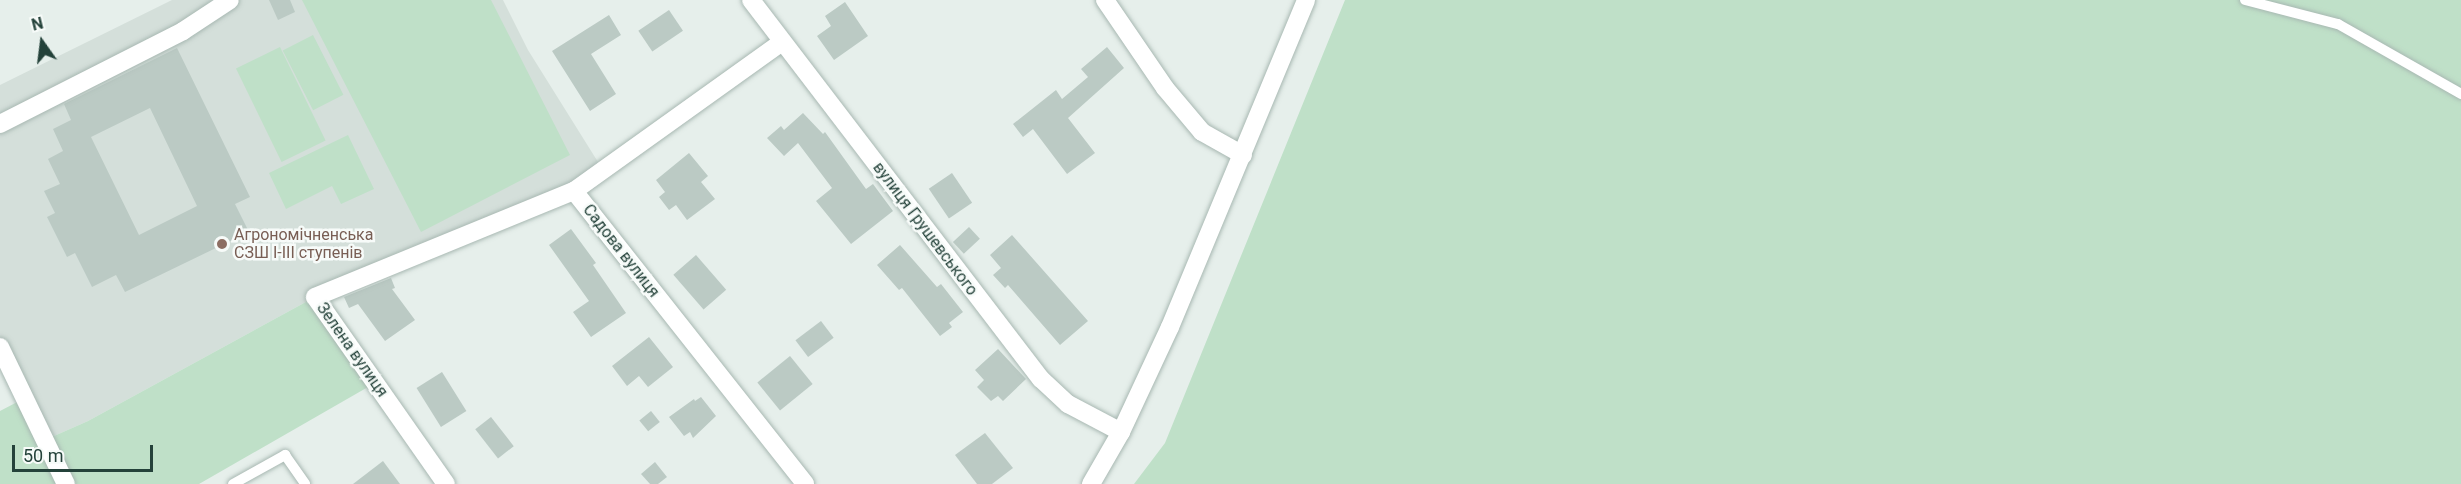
<!DOCTYPE html>
<meta charset="utf-8">
<style>
body{margin:0}
#map{position:relative;width:2461px;height:484px;overflow:hidden;background:#e6efeb;font-family:Roboto,sans-serif}
div>[style]{position:absolute}
.built>*{inset:0;background:#d4dfda}
.green>*{inset:0;background:#bfe0c8;transform-origin:0 0}
.building>*{inset:0;background:#bbcac4;transform-origin:0 0}
.roads{filter:drop-shadow(0 0 2px #a8b8b2) drop-shadow(0 0 2px #a8b8b2)}
.lane>*{height:10px;margin:-5px;padding:0 5px;transform-origin:5px;border-radius:5px;background:#fff}
.street>*{height:18px;margin:-9px;padding:0 9px;transform-origin:9px;border-radius:9px;background:#fff}
.secondary>*{height:18px;margin:-9px;padding:0 9px;transform-origin:9px;border-radius:9px;background:#fff}
.dots>*{width:16px;height:16px;translate:-50% -50%;box-sizing:border-box;border:3px solid #f7fbf9;border-radius:50%}
span{translate:-50% -50%;white-space:nowrap;text-align:center;line-height:1.15;-webkit-text-stroke:5px #f7fbf9;paint-order:stroke}
.street-label{font-size:16px;color:#24423a}
.education-label{font-size:16px;color:#785e54}
.left{translate:0 -50%;text-align:left}
.north{position:absolute;left:12px;top:12px;width:60px;height:60px;-webkit-text-stroke:4px #f7fbf9;paint-order:stroke;rotate:346deg;font-size:16px;font-weight:700;line-height:24px;text-align:center;color:#24423a}
.north::after{content:'';display:block;margin:auto;width:21px;height:27px;background:#24423a;clip-path:polygon(50% 0,100% 100%,50% 72%,0 100%)}
.scale{position:absolute;left:12px;top:445px;width:141px;height:27px;box-sizing:border-box;border:3px solid #24423a;border-top:0;padding-left:8px;font-size:18px;line-height:21px;white-space:nowrap;color:#24423a;-webkit-text-stroke:4px #f7fbf9;paint-order:stroke}
</style>
<div id="map">
<div class="built">
<i style="clip-path:polygon(172px 0,503px 0,528px 50px,598px 162px,574px 191px,315px 297px,88px 421px,45px 440px,0 347px,0 85px)"></i>
</div>
<div class="green">
<i style="clip-path:polygon(302px 0,491px 0,570px 155px,421px 232px)"></i>
<i style="clip-path:polygon(1345px 0,2461px 0,2461px 484px,1134px 484px,1165px 443px)"></i>
<i style="left:313px;top:35px;width:67px;height:34px;rotate:63deg"></i>
<i style="left:280px;top:47px;width:104px;height:49px;rotate:64deg"></i>
<i style="clip-path:polygon(348px 135px,374px 189px,341px 204px,332px 186px,286px 209px,269px 173px)"></i>
<i style="clip-path:polygon(315px 297px,375px 383px,199px 484px,0 484px,0 411px,25px 398px,45px 440px,88px 421px)"></i>
</div>
<div class="building">
<i style="clip-path:polygon(269px 0,290px 0,295px 12px,278px 20px)"></i>
<i style="clip-path:polygon(845px 2px,868px 36px,834px 60px,817px 36px,831px 26px,825px 16px)"></i>
<i style="left:669px;top:10px;width:25px;height:37px;rotate:56deg"></i>
<i style="clip-path:polygon(609px 15px,621px 35px,591px 54px,616px 94px,590px 111px,552px 51px)"></i>
<i style="clip-path:polygon(1107px 47px,1124px 68px,1068px 118px,1095px 153px,1067px 174px,1033px 129px,1023px 137px,1013px 124px,1056px 90px,1062px 99px,1088px 77px,1081px 69px)"></i>
<i style="clip-path:polygon(evenodd,177px 48px,250px 197px,235px 204px,249px 232px,125px 292px,116px 275px,92px 287px,75px 253px,67px 257px,47px 217px,55px 213px,44px 191px,60px 184px,48px 159px,63px 151px,53px 129px,71px 120px,64px 104px,177px 48px,150px 108px,197px 206px,139px 235px,91px 137px,150px 108px)"></i>
<i style="clip-path:polygon(803px 113px,823px 134px,825px 132px,866px 189px,873px 184px,893px 211px,851px 244px,816px 201px,832px 188px,798px 143px,784px 156px,767px 138px,781px 126px,784px 130px)"></i>
<i style="clip-path:polygon(689px 153px,708px 176px,701px 182px,715px 199px,687px 220px,676px 205px,669px 210px,659px 197px,665px 192px,656px 180px)"></i>
<i style="left:952px;top:173px;width:36px;height:28px;rotate:56deg"></i>
<i style="left:969px;top:227px;width:16px;height:22px;rotate:47deg"></i>
<i style="clip-path:polygon(571px 229px,596px 263px,593px 265px,626px 313px,591px 337px,573px 312px,589px 301px,549px 245px)"></i>
<i style="clip-path:polygon(1012px 235px,1088px 321px,1060px 345px,1008px 285px,1005px 288px,993px 275px,1001px 268px,990px 255px)"></i>
<i style="clip-path:polygon(900px 245px,937px 287px,941px 284px,963px 312px,949px 323px,952px 327px,940px 336px,902px 288px,899px 290px,877px 265px)"></i>
<i style="left:696px;top:255px;width:46px;height:30px;rotate:49deg"></i>
<i style="clip-path:polygon(391px 278px,395px 288px,392px 289px,415px 320px,385px 341px,358px 304px,349px 308px,344px 297px)"></i>
<i style="left:821px;top:321px;width:21px;height:32px;rotate:53deg"></i>
<i style="clip-path:polygon(649px 337px,673px 367px,648px 387px,639px 376px,627px 386px,612px 366px)"></i>
<i style="clip-path:polygon(998px 349px,1026px 379px,1003px 401px,998px 396px,991px 401px,977px 387px,984px 380px,975px 370px)"></i>
<i style="left:790px;top:356px;width:36px;height:42px;rotate:51deg"></i>
<i style="left:442px;top:372px;width:46px;height:30px;rotate:58deg"></i>
<i style="clip-path:polygon(701px 397px,716px 416px,693px 438px,690px 432px,684px 436px,669px 417px,694px 399px,695px 401px)"></i>
<i style="left:651px;top:411px;width:14px;height:15px;rotate:51deg"></i>
<i style="left:491px;top:417px;width:37px;height:20px;rotate:52deg"></i>
<i style="clip-path:polygon(985px 433px,1013px 468px,992px 484px,977px 484px,955px 455px)"></i>
<i style="clip-path:polygon(383px 461px,400px 484px,353px 484px)"></i>
<i style="clip-path:polygon(655px 462px,667px 477px,658px 484px,650px 484px,641px 474px)"></i>
</div>
<div class="roads">
<div class="lane">
<i style="left:2245px;top:0;width:96px;rotate:14.5deg"></i>
<i style="left:2338px;top:24px;width:142px;rotate:29.6deg"></i>
<i style="left:233px;top:484px;width:60px;rotate:-29.1deg"></i>
<i style="left:285px;top:455px;width:35px;rotate:55deg"></i>
</div>
<div class="street">
<i style="left:751px;top:0;width:477px;rotate:52.6deg"></i>
<i style="left:1041px;top:379px;width:37px;rotate:43deg"></i>
<i style="left:1068px;top:404px;width:60px;rotate:27.8deg"></i>
<i style="left:1105px;top:0;width:107px;rotate:55.7deg"></i>
<i style="left:1165px;top:88px;width:57px;rotate:49.9deg"></i>
<i style="left:1202px;top:132px;width:47px;rotate:29.3deg"></i>
<i style="left:782px;top:42px;width:256px;rotate:144.4deg"></i>
<i style="left:574px;top:191px;width:373px;rotate:51.7deg"></i>
<i style="left:0;top:124px;width:205px;rotate:-26.9deg"></i>
<i style="left:183px;top:31px;width:56px;rotate:-33.4deg"></i>
<i style="left:0;top:347px;width:152px;rotate:64.3deg"></i>
<i style="left:446px;top:484px;width:228px;rotate:-125deg"></i>
<i style="left:315px;top:297px;width:280px;rotate:-22.3deg"></i>
</div>
<div class="secondary">
<i style="left:1091px;top:484px;width:60px;rotate:-60deg"></i>
<i style="left:1121px;top:432px;width:116px;rotate:-65deg"></i>
<i style="left:1170px;top:327px;width:354px;rotate:-67.4deg"></i>
</div>
</div>
<div class="dots">
<i style="left:222px;top:244px;background:#8d6e63"></i>
</div>
<div class="street-label">
<span style="left:925px;top:229px;rotate:53deg">вулиця Грушевського</span>
<span style="left:621px;top:251px;rotate:52deg">Садова вулиця</span>
<span style="left:352px;top:350px;rotate:55deg">Зелена вулиця</span>
</div>
<div class="education-label">
<span class="left" style="left:234px;top:244px">Агрономічненська<br>СЗШ І-ІІІ ступенів</span>
</div>
<div class="north">N</div>
<div class="scale">50 m</div>
</div>
